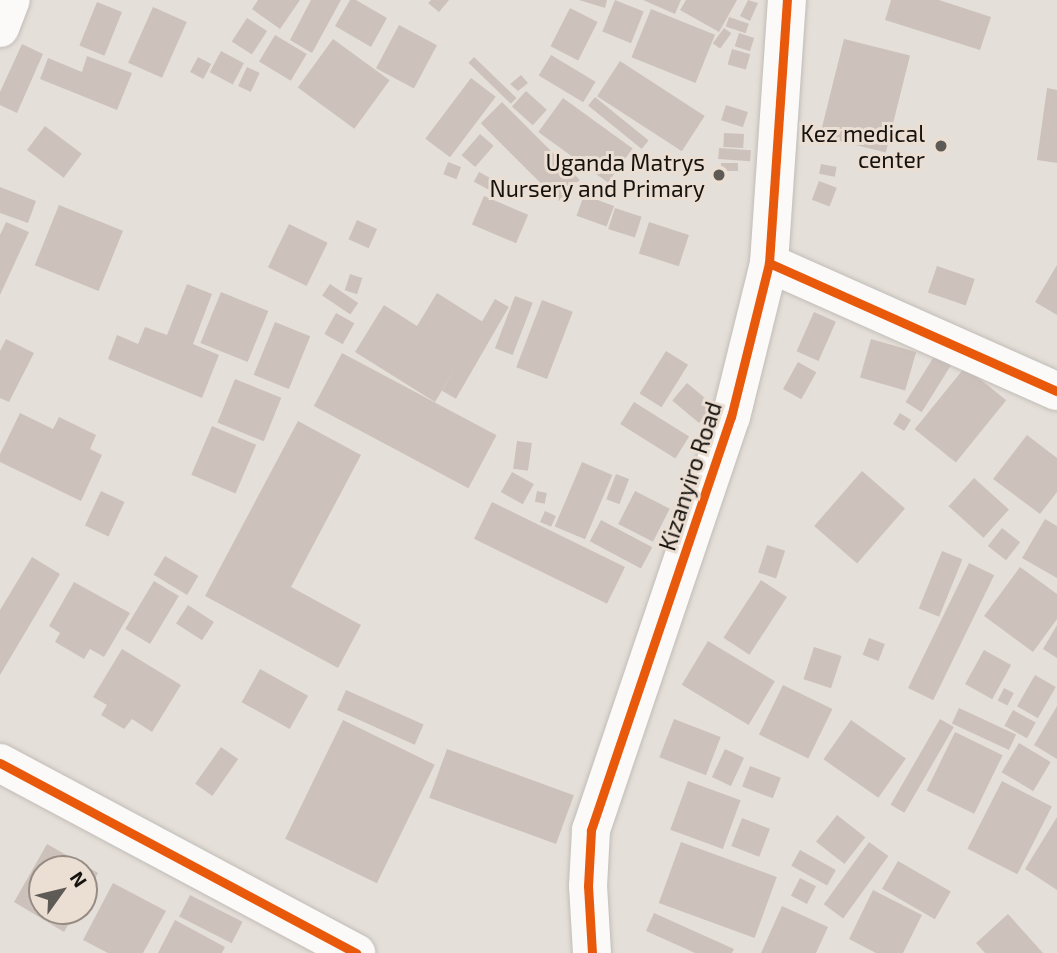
<!DOCTYPE html>
<style>
body{margin:0}
#map{position:relative;width:1057px;height:953px;overflow:hidden;background:#e5dfd9;font-family:"Exo 2",sans-serif}
div>[style]{position:absolute}
.building>*{inset:0;background:#cdc1bb;transform-origin:0 0}
.roads{filter:drop-shadow(0 0 2px #c1bcb7) drop-shadow(0 0 2px #c1bcb7)}
.street>*{height:38px;margin:-19px;padding:0 19px;transform-origin:19px;border-radius:19px;background:#fbfaf9}
.cycleway>*{height:9px;margin:-4.5px;padding:0 4.5px;transform-origin:4.5px;border-radius:4.5px;background:#e8590c}
.dots>*{width:19px;height:19px;translate:-50% -50%;box-sizing:border-box;border:4px solid #ebded3;border-radius:50%}
span{translate:-50% -50%;white-space:nowrap;text-align:center;line-height:1.15;-webkit-text-stroke:6px #ebded3;paint-order:stroke}
.poi-label{font-size:23px;color:#16120e}
.right{translate:-100% -50%;text-align:right}
.street-label{font-size:23px;color:#16120e}
.north{position:absolute;left:28px;top:855px;width:70px;height:70px;box-sizing:border-box;background:#ebded3;border:2px solid #968c84;border-radius:50%;rotate:56deg;font-size:19px;font-weight:700;line-height:28px;text-align:center;color:#16120e}
.north::after{content:'';display:block;margin:auto;width:24px;height:32px;background:#5e5a55;clip-path:polygon(50% 0,100% 100%,50% 72%,0 100%)}
</style>
<div id="map">
<div class="building">
<i style="clip-path:polygon(258px 0,300px 0,280px 29px,252px 9px)"></i>
<i style="clip-path:polygon(311px 0,341px 0,312px 53px,290px 40px)"></i>
<i style="clip-path:polygon(350px 0,356px 0,387px 18px,371px 47px,335px 26px)"></i>
<i style="clip-path:polygon(431px 0,449px 0,439px 12px,428px 3px)"></i>
<i style="clip-path:polygon(579px 0,607px 0,605px 8px)"></i>
<i style="left:615px;top:0;width:31px;height:34px;rotate:22deg"></i>
<i style="clip-path:polygon(643px 0,681px 0,675px 14px)"></i>
<i style="clip-path:polygon(686px 0,737px 0,719px 32px,680px 10px)"></i>
<i style="clip-path:polygon(748px 0,758px 3px,750px 21px,740px 16px)"></i>
<i style="clip-path:polygon(891px 0,939px 0,991px 17px,980px 50px,885px 20px)"></i>
<i style="left:97px;top:2px;width:27px;height:47px;rotate:22deg"></i>
<i style="left:153px;top:7px;width:37px;height:61px;rotate:24deg"></i>
<i style="left:570px;top:8px;width:31px;height:43px;rotate:27deg"></i>
<i style="left:651px;top:9px;width:69px;height:52px;rotate:22deg"></i>
<i style="left:729px;top:17px;width:21px;height:10px;rotate:19deg"></i>
<i style="left:247px;top:18px;width:24px;height:28px;rotate:33deg"></i>
<i style="left:399px;top:25px;width:43px;height:49px;rotate:28deg"></i>
<i style="left:724px;top:28px;width:9px;height:19px;rotate:36deg"></i>
<i style="left:739px;top:33px;width:16px;height:14px;rotate:18deg"></i>
<i style="left:275px;top:35px;width:37px;height:31px;rotate:31deg"></i>
<i style="left:333px;top:39px;width:70px;height:60px;rotate:36deg"></i>
<i style="left:844px;top:39px;width:68px;height:100px;rotate:14deg"></i>
<i style="clip-path:polygon(22px 44px,43px 54px,17px 113px,0 105px,0 92px)"></i>
<i style="left:732px;top:49px;width:19px;height:16px;rotate:16deg"></i>
<i style="left:221px;top:51px;width:26px;height:24px;rotate:28deg"></i>
<i style="left:551px;top:55px;width:52px;height:24px;rotate:31deg"></i>
<i style="clip-path:polygon(87px 56px,132px 73px,117px 110px,40px 79px,48px 58px,82px 72px)"></i>
<i style="left:198px;top:57px;width:15px;height:17px;rotate:28deg"></i>
<i style="left:474px;top:57px;width:59px;height:8px;rotate:44deg"></i>
<i style="left:620px;top:61px;width:101px;height:42px;rotate:33deg"></i>
<i style="left:247px;top:67px;width:14px;height:21px;rotate:25deg"></i>
<i style="clip-path:polygon(521px 75px,528px 83px,518px 91px,510px 84px)"></i>
<i style="left:471px;top:78px;width:31px;height:76px;rotate:37deg"></i>
<i style="clip-path:polygon(1047px 88px,1057px 90px,1057px 163px,1037px 160px)"></i>
<i style="left:526px;top:91px;width:28px;height:21px;rotate:42deg"></i>
<i style="left:595px;top:97px;width:69px;height:11px;rotate:39deg"></i>
<i style="left:563px;top:98px;width:86px;height:42px;rotate:36deg"></i>
<i style="left:502px;top:102px;width:110px;height:30px;rotate:45deg"></i>
<i style="left:726px;top:105px;width:23px;height:16px;rotate:18deg"></i>
<i style="left:45px;top:126px;width:46px;height:30px;rotate:37deg"></i>
<i style="left:724px;top:133px;width:20px;height:14px;rotate:3deg"></i>
<i style="left:480px;top:134px;width:18px;height:28px;rotate:41deg"></i>
<i style="left:719px;top:148px;width:32px;height:11px;rotate:4deg"></i>
<i style="left:448px;top:162px;width:14px;height:13px;rotate:21deg"></i>
<i style="left:721px;top:163px;width:17px;height:8px"></i>
<i style="left:821px;top:164px;width:16px;height:10px;rotate:11deg"></i>
<i style="left:479px;top:172px;width:17px;height:11px;rotate:28deg"></i>
<i style="left:819px;top:181px;width:19px;height:20px;rotate:21deg"></i>
<i style="clip-path:polygon(0 187px,36px 201px,28px 223px,0 213px)"></i>
<i style="left:584px;top:195px;width:32px;height:22px;rotate:20deg"></i>
<i style="left:484px;top:196px;width:48px;height:31px;rotate:23deg"></i>
<i style="left:59px;top:205px;width:69px;height:65px;rotate:22deg"></i>
<i style="left:615px;top:208px;width:28px;height:22px;rotate:18deg"></i>
<i style="left:357px;top:220px;width:22px;height:21px;rotate:24deg"></i>
<i style="clip-path:polygon(6px 222px,29px 232px,0 295px,0 235px)"></i>
<i style="left:649px;top:222px;width:42px;height:33px;rotate:18deg"></i>
<i style="left:289px;top:224px;width:43px;height:48px;rotate:26deg"></i>
<i style="clip-path:polygon(1057px 265px,1057px 315px,1035px 302px)"></i>
<i style="left:937px;top:266px;width:40px;height:28px;rotate:19deg"></i>
<i style="left:350px;top:274px;width:13px;height:17px;rotate:18deg"></i>
<i style="clip-path:polygon(187px 284px,212px 294px,193px 344px,219px 355px,202px 398px,108px 359px,117px 335px,138px 344px,145px 327px,167px 335px)"></i>
<i style="left:330px;top:284px;width:34px;height:14px;rotate:34deg"></i>
<i style="left:221px;top:292px;width:51px;height:55px;rotate:22deg"></i>
<i style="clip-path:polygon(437px 293px,483px 322px,435px 402px,355px 352px,384px 305px,417px 326px)"></i>
<i style="left:515px;top:296px;width:19px;height:56px;rotate:21deg"></i>
<i style="left:495px;top:299px;width:16px;height:106px;rotate:30deg"></i>
<i style="left:542px;top:300px;width:33px;height:72px;rotate:21deg"></i>
<i style="left:814px;top:312px;width:24px;height:43px;rotate:24deg"></i>
<i style="left:336px;top:313px;width:21px;height:24px;rotate:29deg"></i>
<i style="left:275px;top:322px;width:38px;height:57px;rotate:22deg"></i>
<i style="clip-path:polygon(6px 339px,34px 353px,9px 402px,0 398px,0 351px)"></i>
<i style="left:871px;top:339px;width:47px;height:40px;rotate:16deg"></i>
<i style="left:940px;top:347px;width:19px;height:65px;rotate:32deg"></i>
<i style="left:666px;top:351px;width:26px;height:50px;rotate:32deg"></i>
<i style="left:342px;top:353px;width:175px;height:60px;rotate:28deg"></i>
<i style="left:798px;top:362px;width:21px;height:31px;rotate:29deg"></i>
<i style="left:965px;top:367px;width:53px;height:80px;rotate:39deg"></i>
<i style="left:235px;top:379px;width:50px;height:47px;rotate:22deg"></i>
<i style="left:687px;top:383px;width:35px;height:23px;rotate:40deg"></i>
<i style="left:634px;top:402px;width:65px;height:26px;rotate:32deg"></i>
<i style="clip-path:polygon(20px 413px,53px 429px,59px 417px,96px 435px,90px 449px,102px 455px,81px 501px,0 462px,0 454px)"></i>
<i style="left:900px;top:413px;width:13px;height:13px;rotate:32deg"></i>
<i style="clip-path:polygon(298px 421px,361px 455px,291px 587px,361px 625px,338px 668px,205px 596px)"></i>
<i style="left:212px;top:426px;width:48px;height:53px;rotate:23deg"></i>
<i style="clip-path:polygon(1027px 435px,1057px 458px,1057px 492px,1040px 514px,993px 479px)"></i>
<i style="left:517px;top:441px;width:15px;height:28px;rotate:8deg"></i>
<i style="left:582px;top:462px;width:33px;height:70px;rotate:23deg"></i>
<i style="left:862px;top:471px;width:57px;height:73px;rotate:41deg"></i>
<i style="left:512px;top:472px;width:25px;height:23px;rotate:29deg"></i>
<i style="left:616px;top:474px;width:14px;height:27px;rotate:21deg"></i>
<i style="left:974px;top:478px;width:47px;height:38px;rotate:42deg"></i>
<i style="left:101px;top:491px;width:26px;height:38px;rotate:25deg"></i>
<i style="left:537px;top:491px;width:10px;height:11px;rotate:11deg"></i>
<i style="left:635px;top:491px;width:39px;height:37px;rotate:27deg"></i>
<i style="left:492px;top:502px;width:148px;height:41px;rotate:26deg"></i>
<i style="left:545px;top:511px;width:12px;height:12px;rotate:24deg"></i>
<i style="clip-path:polygon(1045px 519px,1057px 526px,1057px 578px,1022px 558px)"></i>
<i style="left:601px;top:520px;width:58px;height:24px;rotate:28deg"></i>
<i style="left:1002px;top:528px;width:23px;height:23px;rotate:38deg"></i>
<i style="left:767px;top:545px;width:19px;height:29px;rotate:18deg"></i>
<i style="left:942px;top:551px;width:22px;height:62px;rotate:22deg"></i>
<i style="left:165px;top:556px;width:39px;height:22px;rotate:31deg"></i>
<i style="clip-path:polygon(32px 557px,60px 574px,0 675px,0 610px)"></i>
<i style="left:969px;top:563px;width:28px;height:139px;rotate:26deg"></i>
<i style="clip-path:polygon(1020px 567px,1057px 594px,1057px 619px,1033px 652px,984px 616px)"></i>
<i style="left:761px;top:580px;width:31px;height:69px;rotate:33deg"></i>
<i style="left:154px;top:581px;width:29px;height:56px;rotate:31deg"></i>
<i style="clip-path:polygon(74px 582px,130px 613px,104px 657px,90px 649px,84px 659px,55px 642px,60px 633px,49px 626px)"></i>
<i style="left:188px;top:605px;width:31px;height:22px;rotate:33deg"></i>
<i style="clip-path:polygon(1057px 625px,1057px 658px,1043px 649px)"></i>
<i style="left:869px;top:638px;width:17px;height:18px;rotate:21deg"></i>
<i style="left:708px;top:641px;width:78px;height:51px;rotate:31deg"></i>
<i style="left:814px;top:647px;width:29px;height:34px;rotate:18deg"></i>
<i style="clip-path:polygon(122px 649px,181px 685px,152px 732px,132px 719px,124px 729px,101px 715px,107px 705px,93px 697px)"></i>
<i style="left:984px;top:650px;width:31px;height:39px;rotate:29deg"></i>
<i style="left:260px;top:669px;width:55px;height:38px;rotate:29deg"></i>
<i style="left:1035px;top:675px;width:24px;height:36px;rotate:30deg"></i>
<i style="left:783px;top:685px;width:55px;height:55px;rotate:26deg"></i>
<i style="left:1004px;top:688px;width:11px;height:14px;rotate:27deg"></i>
<i style="left:346px;top:690px;width:85px;height:22px;rotate:24deg"></i>
<i style="clip-path:polygon(1057px 706px,1057px 759px,1034px 745px)"></i>
<i style="left:959px;top:708px;width:63px;height:17px;rotate:25deg"></i>
<i style="left:1013px;top:710px;width:26px;height:18px;rotate:29deg"></i>
<i style="left:674px;top:719px;width:50px;height:41px;rotate:21deg"></i>
<i style="left:940px;top:719px;width:16px;height:99px;rotate:30deg"></i>
<i style="left:343px;top:720px;width:102px;height:132px;rotate:26deg"></i>
<i style="left:851px;top:720px;width:67px;height:48px;rotate:35deg"></i>
<i style="left:955px;top:732px;width:53px;height:65px;rotate:26deg"></i>
<i style="left:1019px;top:743px;width:37px;height:34px;rotate:31deg"></i>
<i style="left:221px;top:747px;width:21px;height:45px;rotate:35deg"></i>
<i style="left:447px;top:749px;width:135px;height:52px;rotate:20deg"></i>
<i style="left:725px;top:749px;width:21px;height:31px;rotate:25deg"></i>
<i style="left:750px;top:766px;width:33px;height:22px;rotate:21deg"></i>
<i style="left:688px;top:781px;width:56px;height:52px;rotate:20deg"></i>
<i style="left:1002px;top:781px;width:56px;height:76px;rotate:27deg"></i>
<i style="left:837px;top:815px;width:36px;height:34px;rotate:38deg"></i>
<i style="clip-path:polygon(1057px 817px,1057px 890px,1025px 869px)"></i>
<i style="left:742px;top:818px;width:30px;height:30px;rotate:21deg"></i>
<i style="left:681px;top:842px;width:102px;height:65px;rotate:20deg"></i>
<i style="left:869px;top:842px;width:24px;height:77px;rotate:36deg"></i>
<i style="clip-path:polygon(47px 844px,98px 873px,84px 897px,84px 869px,42px 869px,42px 911px,76px 911px,64px 932px,14px 902px)"></i>
<i style="left:800px;top:850px;width:41px;height:18px;rotate:29deg"></i>
<i style="left:898px;top:861px;width:61px;height:32px;rotate:30deg"></i>
<i style="left:800px;top:878px;width:18px;height:20px;rotate:27deg"></i>
<i style="clip-path:polygon(113px 883px,166px 911px,143px 953px,108px 953px,83px 940px)"></i>
<i style="clip-path:polygon(873px 890px,922px 915px,903px 953px,876px 953px,849px 939px)"></i>
<i style="left:190px;top:895px;width:59px;height:24px;rotate:27deg"></i>
<i style="clip-path:polygon(782px 906px,828px 927px,816px 953px,761px 953px)"></i>
<i style="clip-path:polygon(654px 913px,734px 949px,732px 953px,695px 953px,646px 931px)"></i>
<i style="clip-path:polygon(1008px 914px,1043px 953px,985px 953px,976px 943px)"></i>
<i style="clip-path:polygon(175px 920px,225px 947px,222px 953px,158px 953px)"></i>
</div>
<div class="roads">
<div class="street">
<i style="left:0;top:28px;width:30px;rotate:-69deg"></i>
<i style="left:769px;top:263px;width:315px;rotate:24deg"></i>
<i style="left:0;top:763px;width:404px;rotate:28.1deg"></i>
<i style="left:592px;top:953px;width:67px;rotate:-93.4deg"></i>
<i style="left:588px;top:886px;width:56px;rotate:-86.9deg"></i>
<i style="left:591px;top:830px;width:436px;rotate:-71.3deg"></i>
<i style="left:731px;top:417px;width:159px;rotate:-76.1deg"></i>
<i style="left:769px;top:263px;width:264px;rotate:-86.1deg"></i>
</div>
</div>
<div class="cycleway">
<i style="left:769px;top:263px;width:315px;rotate:24deg"></i>
<i style="left:0;top:763px;width:404px;rotate:28.1deg"></i>
<i style="left:592px;top:953px;width:67px;rotate:-93.4deg"></i>
<i style="left:588px;top:886px;width:56px;rotate:-86.9deg"></i>
<i style="left:591px;top:830px;width:436px;rotate:-71.3deg"></i>
<i style="left:731px;top:417px;width:159px;rotate:-76.1deg"></i>
<i style="left:769px;top:263px;width:264px;rotate:-86.1deg"></i>
</div>
<div class="dots">
<i style="left:941px;top:146px;background:#5e5a55"></i>
<i style="left:719px;top:175px;background:#5e5a55"></i>
</div>
<div class="poi-label">
<span class="right" style="left:925px;top:146px">Kez medical<br>center</span>
<span class="right" style="left:705px;top:175px">Uganda Matrys<br>Nursery and Primary</span>
</div>
<div class="street-label">
<span style="left:690px;top:476px;rotate:-72deg">Kizanyiro Road</span>
</div>
<div class="north">N</div>
</div>
